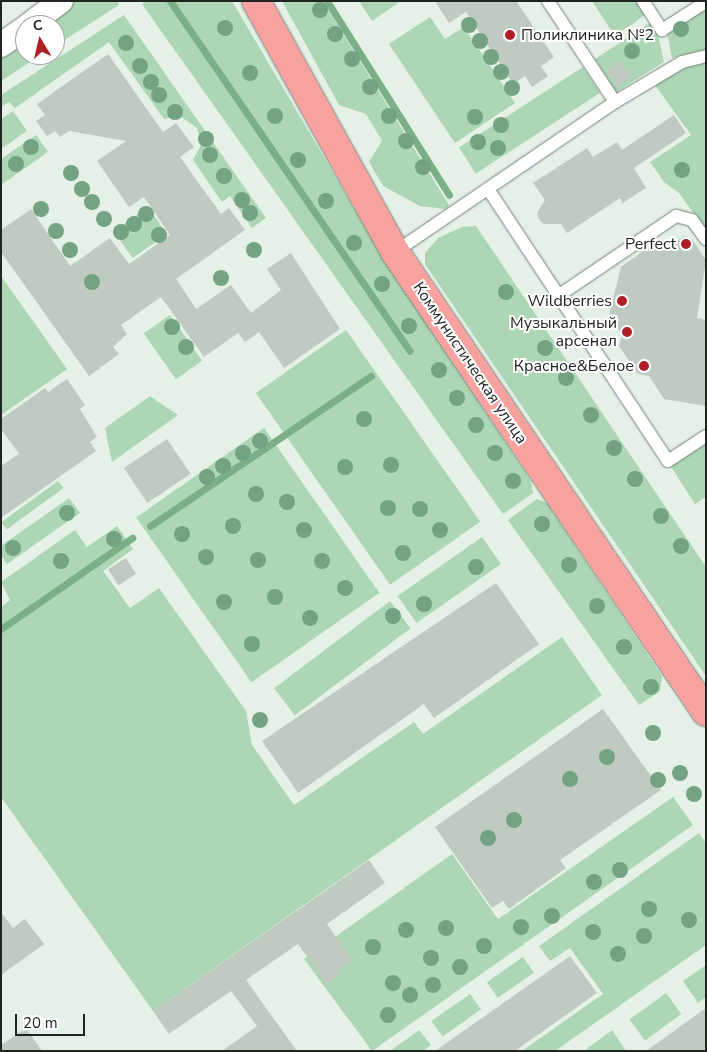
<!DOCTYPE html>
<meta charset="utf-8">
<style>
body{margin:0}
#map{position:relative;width:707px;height:1052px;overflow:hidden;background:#e5f1e7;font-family:"Nunito Sans",sans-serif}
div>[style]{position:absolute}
.green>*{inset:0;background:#acd6b4;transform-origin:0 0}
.stream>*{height:7px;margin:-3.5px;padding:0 3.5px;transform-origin:3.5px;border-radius:3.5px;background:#7baf86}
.building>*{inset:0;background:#bfcac1;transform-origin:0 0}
.roads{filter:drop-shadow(0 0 1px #78827a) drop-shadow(0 0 1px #78827a)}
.service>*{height:12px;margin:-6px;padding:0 6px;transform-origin:6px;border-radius:6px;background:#fff}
.minor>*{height:24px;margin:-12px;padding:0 12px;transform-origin:12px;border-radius:12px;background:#fff}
.primary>*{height:28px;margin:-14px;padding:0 14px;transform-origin:14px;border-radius:14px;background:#f7a29f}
.trees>*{width:16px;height:16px;margin:-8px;border-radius:50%;background:#73a383}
.dots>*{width:14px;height:14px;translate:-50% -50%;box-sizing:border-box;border:2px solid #fff;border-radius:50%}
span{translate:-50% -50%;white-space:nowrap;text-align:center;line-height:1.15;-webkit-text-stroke:4px #fff;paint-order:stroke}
.poi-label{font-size:16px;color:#212522}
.left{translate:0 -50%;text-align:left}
.right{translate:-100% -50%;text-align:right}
.street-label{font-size:16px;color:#212522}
.frame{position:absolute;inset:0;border:2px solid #212522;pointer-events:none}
.north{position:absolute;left:15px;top:15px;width:50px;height:50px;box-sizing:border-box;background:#fff;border:1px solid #a6a8a7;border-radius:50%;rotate:351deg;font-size:14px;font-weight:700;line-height:20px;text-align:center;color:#212522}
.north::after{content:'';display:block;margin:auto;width:18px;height:22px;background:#b01e25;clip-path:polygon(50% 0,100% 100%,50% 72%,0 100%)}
.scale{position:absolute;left:15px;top:1014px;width:70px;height:22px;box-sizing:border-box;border:2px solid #212522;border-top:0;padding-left:6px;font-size:15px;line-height:18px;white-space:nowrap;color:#212522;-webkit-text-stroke:4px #fff;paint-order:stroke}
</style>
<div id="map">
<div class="green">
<i style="clip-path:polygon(72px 1px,118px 1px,119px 5px,55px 46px,55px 25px,40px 25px)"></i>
<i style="clip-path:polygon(146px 1px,232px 1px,385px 261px,531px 481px,533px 493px,503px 514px,142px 4px)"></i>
<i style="clip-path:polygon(282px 1px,323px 1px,449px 205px,446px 209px,420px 206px,383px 186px,369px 162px,382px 141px,366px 114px,339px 105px)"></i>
<i style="clip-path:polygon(359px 1px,401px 1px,372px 21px)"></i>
<i style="clip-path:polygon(592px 1px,636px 1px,645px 15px,615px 36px)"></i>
<i style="clip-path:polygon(706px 7px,706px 50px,672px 58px,667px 32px)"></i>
<i style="clip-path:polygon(124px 15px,266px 218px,252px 228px,230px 196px,222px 202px,193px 160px,202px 143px,197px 128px,180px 116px,164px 119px,109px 42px,15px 108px,9px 102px,1px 107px,1px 95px)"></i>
<i style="clip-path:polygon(430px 17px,445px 39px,464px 27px,515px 103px,455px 143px,389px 44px)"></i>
<i style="clip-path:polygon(650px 23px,658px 34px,664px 62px,616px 92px,595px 59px)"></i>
<i style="clip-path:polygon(25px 36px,25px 55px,41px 55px,1px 81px,1px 53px)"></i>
<i style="clip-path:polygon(706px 62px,706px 230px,679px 193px,664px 182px,650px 162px,691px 135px,655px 85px,684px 68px)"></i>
<i style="left:583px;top:67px;width:31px;height:148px;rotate:57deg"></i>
<i style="clip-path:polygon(13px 111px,27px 131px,1px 149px,1px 119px)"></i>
<i style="clip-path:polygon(36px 135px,48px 152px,1px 185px,1px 159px)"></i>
<i style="left:148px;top:207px;width:33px;height:42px;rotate:55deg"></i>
<i style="clip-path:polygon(476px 226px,706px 567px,706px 676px,425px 264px,425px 253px,438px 238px,462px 227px)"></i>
<i style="clip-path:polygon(1px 276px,67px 369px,1px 415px)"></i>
<i style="left:170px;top:315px;width:56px;height:32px;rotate:55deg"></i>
<i style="left:346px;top:330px;width:234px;height:110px;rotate:55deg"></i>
<i style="clip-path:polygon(150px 396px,178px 415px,112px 462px,105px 428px)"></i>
<i style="left:264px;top:428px;width:201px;height:156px;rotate:55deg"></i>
<i style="clip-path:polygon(706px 441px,706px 497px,695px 504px,670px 465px)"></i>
<i style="left:58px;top:481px;width:9px;height:70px;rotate:54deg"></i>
<i style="clip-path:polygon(69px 498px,80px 513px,7px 564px,1px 556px,1px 546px)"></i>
<i style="clip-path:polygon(537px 499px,547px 503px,662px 676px,660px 691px,639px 705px,508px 520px)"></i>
<i style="clip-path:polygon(117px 526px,133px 549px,103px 571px,130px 608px,159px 588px,246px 711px,252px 745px,294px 805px,414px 722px,423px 734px,562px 637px,602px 695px,153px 1011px,1px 797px,1px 607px,10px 600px,1px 582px,75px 530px,87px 547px)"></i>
<i style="left:482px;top:537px;width:33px;height:103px;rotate:55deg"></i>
<i style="left:390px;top:601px;width:34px;height:145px;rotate:53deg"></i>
<i style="clip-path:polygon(673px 797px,693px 825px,372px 1051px,304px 959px,452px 854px,498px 919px)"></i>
<i style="clip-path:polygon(699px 833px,706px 843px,706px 945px,555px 1051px,522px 1051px,603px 994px,570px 948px,550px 961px,539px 946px)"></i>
<i style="left:523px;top:957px;width:19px;height:44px;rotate:55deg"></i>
<i style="clip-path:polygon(706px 965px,706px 997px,698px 1003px,683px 981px)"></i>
<i style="left:666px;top:993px;width:26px;height:45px;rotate:54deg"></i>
<i style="left:470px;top:994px;width:19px;height:47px;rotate:55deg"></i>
<i style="clip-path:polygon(419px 1030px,431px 1045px,423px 1051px,390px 1051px)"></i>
<i style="clip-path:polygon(612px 1030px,626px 1051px,584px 1051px)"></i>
</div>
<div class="stream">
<i style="left:170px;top:1px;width:424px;rotate:55.6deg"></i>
<i style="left:327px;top:1px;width:229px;rotate:57.8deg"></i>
<i style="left:150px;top:526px;width:267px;rotate:-34.2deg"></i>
<i style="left:1px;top:629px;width:160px;rotate:-34.8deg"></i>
</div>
<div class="building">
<i style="clip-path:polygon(435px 1px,516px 1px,554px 57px,541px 66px,548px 76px,532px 87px,525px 76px,513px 84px,466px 12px,449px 23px)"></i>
<i style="clip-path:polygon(108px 54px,163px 132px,176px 123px,194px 147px,180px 157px,221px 214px,229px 208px,245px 230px,176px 279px,196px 309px,231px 285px,251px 313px,281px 290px,267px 269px,291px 253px,340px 329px,284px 368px,259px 332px,245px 342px,238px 333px,204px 357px,161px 297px,121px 325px,127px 334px,113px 347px,119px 354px,89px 376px,1px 252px,1px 230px,31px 209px,70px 266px,110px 238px,129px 264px,170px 235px,144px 197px,129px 207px,97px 161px,126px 141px,69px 131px,60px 137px,55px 131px,47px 136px,36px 121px,45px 115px,37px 104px)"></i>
<i style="left:621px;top:61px;width:20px;height:18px;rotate:57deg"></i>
<i style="clip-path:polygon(674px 115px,686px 133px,634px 168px,646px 188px,623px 203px,620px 198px,567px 233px,561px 224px,544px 224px,539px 220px,537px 213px,545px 200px,533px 183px,587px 148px,593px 157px,617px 142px,622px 150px)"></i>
<i style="clip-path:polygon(684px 236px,692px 239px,706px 260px,697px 318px,706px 320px,706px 406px,664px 399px,649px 376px,638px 374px,619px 346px,622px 335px,609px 315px,621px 267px,647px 248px,662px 251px)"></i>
<i style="clip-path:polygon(67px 379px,85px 405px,80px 409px,97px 437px,90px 442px,96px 451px,1px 518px,1px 466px,19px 454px,1px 429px,1px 419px,45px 388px,48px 392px)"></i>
<i style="left:167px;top:439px;width:42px;height:52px;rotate:56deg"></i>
<i style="left:126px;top:558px;width:19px;height:21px;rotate:58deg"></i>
<i style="clip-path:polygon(496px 583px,539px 644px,434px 718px,424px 704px,298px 793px,262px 741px)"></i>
<i style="clip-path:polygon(603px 709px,661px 790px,560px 860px,566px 868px,509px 909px,503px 901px,492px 908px,435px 827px)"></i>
<i style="clip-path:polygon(369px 860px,385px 883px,327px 924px,353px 961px,340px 970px,342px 973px,326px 984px,298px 944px,246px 980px,297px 1051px,222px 1051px,257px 1026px,231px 991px,169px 1034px,153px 1011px)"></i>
<i style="clip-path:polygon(1px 912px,13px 928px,25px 919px,44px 944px,1px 975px)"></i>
<i style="clip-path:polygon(570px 956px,597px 993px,515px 1051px,435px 1051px)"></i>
<i style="clip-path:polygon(706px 1008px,706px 1051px,646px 1051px)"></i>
<i style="clip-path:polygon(26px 1028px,42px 1051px,1px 1051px,1px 1045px)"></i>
</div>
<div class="roads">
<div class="service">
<i style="left:548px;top:1px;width:121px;rotate:56.4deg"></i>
<i style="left:643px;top:1px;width:35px;rotate:57deg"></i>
<i style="left:662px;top:30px;width:52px;rotate:-32.5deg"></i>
<i style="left:488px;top:189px;width:326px;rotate:56.5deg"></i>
<i style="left:668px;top:461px;width:45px;rotate:-33.3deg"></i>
<i style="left:395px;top:252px;width:266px;rotate:-34.3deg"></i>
<i style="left:615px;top:102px;width:78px;rotate:-30.8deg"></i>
<i style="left:682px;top:62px;width:25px;rotate:-14deg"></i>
<i style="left:558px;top:296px;width:143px;rotate:-34.1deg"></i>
<i style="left:676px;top:216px;width:16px;rotate:14deg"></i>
<i style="left:692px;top:220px;width:24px;rotate:54deg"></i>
</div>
<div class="minor">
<i style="left:29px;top:25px;width:40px;rotate:-37deg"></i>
<i style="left:1px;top:45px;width:29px;rotate:-35deg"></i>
</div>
<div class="primary">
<i style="left:256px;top:1px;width:287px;rotate:61deg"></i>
<i style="left:395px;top:252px;width:555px;rotate:55.94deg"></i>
</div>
</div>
<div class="trees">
<i style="left:320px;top:10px"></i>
<i style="left:469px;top:25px"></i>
<i style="left:225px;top:28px"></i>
<i style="left:681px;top:29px"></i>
<i style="left:335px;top:34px"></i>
<i style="left:480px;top:41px"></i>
<i style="left:126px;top:43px"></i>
<i style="left:632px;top:51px"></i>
<i style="left:491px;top:57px"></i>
<i style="left:352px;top:59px"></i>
<i style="left:140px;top:66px"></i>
<i style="left:501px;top:72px"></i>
<i style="left:250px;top:73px"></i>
<i style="left:151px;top:82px"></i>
<i style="left:370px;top:87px"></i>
<i style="left:512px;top:88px"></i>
<i style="left:159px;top:95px"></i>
<i style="left:175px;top:112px"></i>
<i style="left:275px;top:116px"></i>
<i style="left:389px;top:116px"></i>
<i style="left:475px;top:117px"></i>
<i style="left:501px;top:125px"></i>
<i style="left:206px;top:139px"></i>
<i style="left:406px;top:141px"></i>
<i style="left:478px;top:142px"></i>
<i style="left:31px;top:147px"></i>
<i style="left:498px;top:148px"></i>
<i style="left:210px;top:155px"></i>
<i style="left:298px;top:160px"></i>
<i style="left:16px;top:164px"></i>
<i style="left:423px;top:167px"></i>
<i style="left:682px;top:170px"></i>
<i style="left:71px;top:173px"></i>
<i style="left:224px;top:176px"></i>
<i style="left:82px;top:189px"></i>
<i style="left:242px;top:200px"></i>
<i style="left:326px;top:201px"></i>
<i style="left:92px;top:202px"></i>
<i style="left:41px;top:209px"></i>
<i style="left:250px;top:213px"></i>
<i style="left:146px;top:214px"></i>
<i style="left:104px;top:219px"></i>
<i style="left:134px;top:224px"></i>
<i style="left:56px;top:231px"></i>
<i style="left:121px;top:232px"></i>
<i style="left:159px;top:235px"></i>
<i style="left:354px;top:243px"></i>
<i style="left:70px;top:250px"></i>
<i style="left:254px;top:250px"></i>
<i style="left:221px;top:278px"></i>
<i style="left:92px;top:282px"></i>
<i style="left:382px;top:284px"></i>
<i style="left:506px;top:292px"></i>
<i style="left:409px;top:326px"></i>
<i style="left:172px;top:327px"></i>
<i style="left:186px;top:347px"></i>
<i style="left:545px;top:348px"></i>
<i style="left:439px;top:370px"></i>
<i style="left:566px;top:378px"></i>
<i style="left:457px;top:398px"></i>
<i style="left:591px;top:415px"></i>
<i style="left:364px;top:419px"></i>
<i style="left:476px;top:425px"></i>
<i style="left:260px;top:441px"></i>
<i style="left:614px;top:448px"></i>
<i style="left:243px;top:453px"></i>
<i style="left:495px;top:453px"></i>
<i style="left:391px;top:465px"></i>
<i style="left:223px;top:466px"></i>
<i style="left:345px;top:467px"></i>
<i style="left:207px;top:477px"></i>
<i style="left:635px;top:479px"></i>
<i style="left:513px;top:481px"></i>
<i style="left:256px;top:494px"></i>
<i style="left:287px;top:502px"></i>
<i style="left:388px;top:508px"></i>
<i style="left:420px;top:509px"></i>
<i style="left:67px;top:513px"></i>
<i style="left:661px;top:516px"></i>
<i style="left:542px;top:524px"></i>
<i style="left:233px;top:526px"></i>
<i style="left:304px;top:530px"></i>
<i style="left:440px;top:530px"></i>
<i style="left:182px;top:534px"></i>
<i style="left:114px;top:539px"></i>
<i style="left:681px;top:546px"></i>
<i style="left:13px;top:548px"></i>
<i style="left:403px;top:553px"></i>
<i style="left:206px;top:557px"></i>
<i style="left:258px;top:560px"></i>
<i style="left:61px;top:561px"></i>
<i style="left:322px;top:561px"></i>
<i style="left:569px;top:565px"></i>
<i style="left:476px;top:567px"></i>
<i style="left:345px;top:588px"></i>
<i style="left:275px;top:597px"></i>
<i style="left:224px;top:602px"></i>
<i style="left:424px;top:604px"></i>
<i style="left:597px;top:606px"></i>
<i style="left:393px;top:616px"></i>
<i style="left:310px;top:618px"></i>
<i style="left:252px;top:644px"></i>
<i style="left:624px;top:647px"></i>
<i style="left:651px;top:687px"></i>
<i style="left:260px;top:720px"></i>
<i style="left:653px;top:733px"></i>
<i style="left:607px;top:757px"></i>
<i style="left:680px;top:773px"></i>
<i style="left:570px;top:779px"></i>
<i style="left:658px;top:780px"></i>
<i style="left:694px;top:794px"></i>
<i style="left:514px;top:820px"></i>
<i style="left:488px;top:838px"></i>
<i style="left:620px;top:870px"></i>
<i style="left:594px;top:882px"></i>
<i style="left:649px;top:909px"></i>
<i style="left:552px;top:916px"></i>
<i style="left:689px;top:920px"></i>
<i style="left:521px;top:927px"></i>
<i style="left:446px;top:928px"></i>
<i style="left:406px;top:930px"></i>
<i style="left:593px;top:932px"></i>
<i style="left:644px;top:936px"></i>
<i style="left:484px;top:946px"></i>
<i style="left:373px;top:947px"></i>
<i style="left:618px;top:954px"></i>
<i style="left:431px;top:958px"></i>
<i style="left:460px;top:967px"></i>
<i style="left:393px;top:983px"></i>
<i style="left:433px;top:985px"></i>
<i style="left:410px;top:995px"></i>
<i style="left:388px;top:1015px"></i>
</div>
<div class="dots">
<i style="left:510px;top:35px;background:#b01e25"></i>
<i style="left:686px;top:244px;background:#b01e25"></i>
<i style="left:622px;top:301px;background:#b01e25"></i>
<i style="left:627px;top:332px;background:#b01e25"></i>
<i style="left:644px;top:366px;background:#b01e25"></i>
</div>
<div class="poi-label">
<span class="left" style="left:521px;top:35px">Поликлиника №2</span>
<span class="right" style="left:676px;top:244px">Perfect</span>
<span class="right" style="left:612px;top:301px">Wildberries</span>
<span class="right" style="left:617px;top:332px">Музыкальный<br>арсенал</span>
<span class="right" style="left:634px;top:366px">Красное&amp;Белое</span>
</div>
<div class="street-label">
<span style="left:470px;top:363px;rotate:56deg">Коммунистическая улица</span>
</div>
<div class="frame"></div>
<div class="north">С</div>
<div class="scale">20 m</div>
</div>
